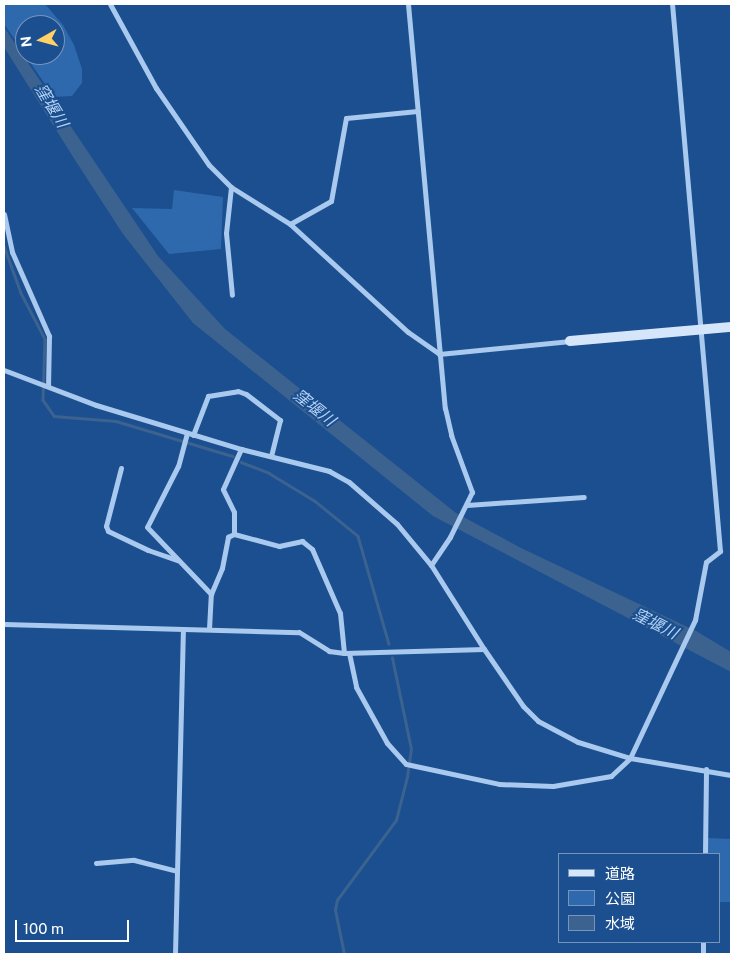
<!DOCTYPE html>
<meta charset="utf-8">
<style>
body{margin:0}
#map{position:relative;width:735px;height:958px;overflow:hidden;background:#1b4f8f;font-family:"Public Sans","Noto Sans JP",sans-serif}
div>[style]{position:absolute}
.green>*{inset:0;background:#2e69ad}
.water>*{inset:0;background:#3c6290}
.stream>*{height:2.5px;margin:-1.25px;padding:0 1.25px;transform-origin:1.25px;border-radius:1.25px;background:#3c6290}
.street>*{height:5px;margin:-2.5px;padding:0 2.5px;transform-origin:2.5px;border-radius:2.5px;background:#a9c9ee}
.secondary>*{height:10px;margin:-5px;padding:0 5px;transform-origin:5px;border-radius:5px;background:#d6e6fa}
span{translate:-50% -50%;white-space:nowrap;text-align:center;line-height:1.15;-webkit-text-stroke:4px #1b4f8f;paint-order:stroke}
.water-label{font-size:16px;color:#b5d3f5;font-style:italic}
.frame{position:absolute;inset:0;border:5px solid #fff;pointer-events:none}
.legend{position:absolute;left:558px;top:853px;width:162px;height:90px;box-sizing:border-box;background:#1b4f8f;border:1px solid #7695bc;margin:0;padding:6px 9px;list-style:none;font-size:15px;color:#fff}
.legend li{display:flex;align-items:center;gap:10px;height:25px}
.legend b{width:25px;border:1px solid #7695bc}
.north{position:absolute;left:15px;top:15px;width:50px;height:50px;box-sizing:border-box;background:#1b4f8f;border:1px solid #7695bc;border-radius:50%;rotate:263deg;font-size:14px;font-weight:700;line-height:20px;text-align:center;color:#fff}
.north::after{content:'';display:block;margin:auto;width:18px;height:22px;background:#ffd166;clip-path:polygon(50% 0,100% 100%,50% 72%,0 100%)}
.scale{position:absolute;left:15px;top:920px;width:114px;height:22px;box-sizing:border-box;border:2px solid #fff;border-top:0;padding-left:6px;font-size:15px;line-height:18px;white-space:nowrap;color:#fff;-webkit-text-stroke:4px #1b4f8f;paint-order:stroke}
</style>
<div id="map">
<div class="green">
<i style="clip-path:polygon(4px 4px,45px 4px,63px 25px,74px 45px,82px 69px,82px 83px,72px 96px,54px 97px,25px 55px,55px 55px,55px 25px,25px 25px,25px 54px,4px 24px)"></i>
<i style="clip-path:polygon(174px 190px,223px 197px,221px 249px,169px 254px,132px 208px,172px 209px)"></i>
<i style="clip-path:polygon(708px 838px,731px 839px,731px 902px,719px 902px,719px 854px,708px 854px)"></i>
</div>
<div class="water">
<i style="clip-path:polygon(4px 27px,158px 256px,225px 329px,456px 513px,521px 548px,696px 631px,731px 652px,731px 672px,433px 516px,193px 323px,123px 234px,75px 160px,4px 47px)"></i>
</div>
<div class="stream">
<i style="left:4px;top:246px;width:50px;rotate:70.1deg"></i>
<i style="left:21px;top:293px;width:52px;rotate:62.4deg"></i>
<i style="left:45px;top:339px;width:61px;rotate:91.9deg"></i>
<i style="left:43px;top:400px;width:19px;rotate:55deg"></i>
<i style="left:54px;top:416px;width:62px;rotate:4.6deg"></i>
<i style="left:116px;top:421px;width:122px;rotate:16.7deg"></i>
<i style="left:241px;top:462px;width:30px;rotate:21deg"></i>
<i style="left:269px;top:473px;width:54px;rotate:31.3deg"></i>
<i style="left:315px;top:501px;width:55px;rotate:39.1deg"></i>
<i style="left:358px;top:536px;width:112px;rotate:74deg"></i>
<i style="left:344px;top:954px;width:45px;rotate:-101.6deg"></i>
<i style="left:335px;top:910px;width:10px;rotate:-79deg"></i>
<i style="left:337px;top:900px;width:99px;rotate:-53.6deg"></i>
<i style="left:396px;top:820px;width:44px;rotate:-75.7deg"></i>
<i style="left:407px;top:777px;width:28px;rotate:-82deg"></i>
<i style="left:411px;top:749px;width:93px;rotate:-101.8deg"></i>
</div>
<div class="street">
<i style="left:110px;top:4px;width:96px;rotate:61.3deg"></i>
<i style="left:156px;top:88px;width:93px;rotate:55.5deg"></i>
<i style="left:209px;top:165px;width:31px;rotate:45deg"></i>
<i style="left:231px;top:187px;width:70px;rotate:32.1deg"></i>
<i style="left:290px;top:224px;width:160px;rotate:42.5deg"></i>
<i style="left:408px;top:332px;width:38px;rotate:35deg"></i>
<i style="left:439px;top:354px;width:132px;rotate:-5.7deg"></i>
<i style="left:408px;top:4px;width:406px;rotate:84.8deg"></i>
<i style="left:445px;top:408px;width:28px;rotate:77deg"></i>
<i style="left:451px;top:435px;width:61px;rotate:69.8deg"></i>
<i style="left:472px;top:492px;width:50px;rotate:116.1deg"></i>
<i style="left:450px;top:537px;width:34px;rotate:124deg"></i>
<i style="left:231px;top:187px;width:46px;rotate:96.2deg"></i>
<i style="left:226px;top:233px;width:62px;rotate:84.5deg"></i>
<i style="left:4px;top:214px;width:39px;rotate:78deg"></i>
<i style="left:12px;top:252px;width:92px;rotate:66.2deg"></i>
<i style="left:49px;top:336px;width:50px;rotate:91.1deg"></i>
<i style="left:290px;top:224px;width:47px;rotate:-29.3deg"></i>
<i style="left:331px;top:201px;width:84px;rotate:-79.8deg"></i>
<i style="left:346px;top:118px;width:72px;rotate:-5.6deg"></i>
<i style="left:4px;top:370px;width:98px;rotate:20.8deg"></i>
<i style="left:96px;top:405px;width:152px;rotate:16.9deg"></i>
<i style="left:241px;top:449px;width:91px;rotate:14deg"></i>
<i style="left:329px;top:471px;width:23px;rotate:29deg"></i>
<i style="left:349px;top:482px;width:64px;rotate:41.2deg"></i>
<i style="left:397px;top:524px;width:53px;rotate:50.3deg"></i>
<i style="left:431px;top:565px;width:99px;rotate:57.8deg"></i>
<i style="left:484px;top:649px;width:69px;rotate:55.6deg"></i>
<i style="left:523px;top:706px;width:21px;rotate:45deg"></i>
<i style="left:538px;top:721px;width:45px;rotate:27.7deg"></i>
<i style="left:578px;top:742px;width:54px;rotate:17.1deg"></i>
<i style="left:630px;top:758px;width:102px;rotate:9.6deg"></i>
<i style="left:187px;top:433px;width:34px;rotate:105deg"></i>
<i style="left:178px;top:466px;width:68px;rotate:116.9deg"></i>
<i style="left:147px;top:527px;width:93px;rotate:46.3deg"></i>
<i style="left:193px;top:435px;width:42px;rotate:-69deg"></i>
<i style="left:208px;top:396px;width:30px;rotate:-9deg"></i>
<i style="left:238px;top:391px;width:9px;rotate:21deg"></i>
<i style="left:246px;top:394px;width:43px;rotate:37.4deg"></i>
<i style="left:280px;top:420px;width:37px;rotate:104deg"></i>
<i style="left:121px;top:468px;width:60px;rotate:104.5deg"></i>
<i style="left:106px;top:526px;width:5px;rotate:68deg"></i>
<i style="left:108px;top:531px;width:44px;rotate:25.4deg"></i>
<i style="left:148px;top:550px;width:31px;rotate:19deg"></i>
<i style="left:467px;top:505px;width:117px;rotate:-3.9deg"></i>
<i style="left:234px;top:534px;width:22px;rotate:-90deg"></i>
<i style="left:234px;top:512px;width:25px;rotate:-116deg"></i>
<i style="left:223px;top:489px;width:44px;rotate:-65.8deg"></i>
<i style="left:4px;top:624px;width:295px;rotate:1.6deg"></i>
<i style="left:299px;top:632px;width:36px;rotate:32deg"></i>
<i style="left:329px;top:651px;width:15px;rotate:8deg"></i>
<i style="left:344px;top:653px;width:140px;rotate:-1.6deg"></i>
<i style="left:209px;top:629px;width:35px;rotate:-87deg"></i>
<i style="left:211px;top:594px;width:28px;rotate:-67deg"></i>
<i style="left:222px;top:568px;width:32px;rotate:-79deg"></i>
<i style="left:228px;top:537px;width:7px;rotate:-27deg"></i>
<i style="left:234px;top:534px;width:47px;rotate:14.9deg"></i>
<i style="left:279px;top:546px;width:24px;rotate:-12deg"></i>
<i style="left:302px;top:541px;width:13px;rotate:39deg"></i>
<i style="left:312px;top:549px;width:70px;rotate:66.4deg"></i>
<i style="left:340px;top:613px;width:40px;rotate:84.3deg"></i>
<i style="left:349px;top:653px;width:35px;rotate:78deg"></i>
<i style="left:356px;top:687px;width:64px;rotate:61deg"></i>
<i style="left:387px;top:743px;width:28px;rotate:48deg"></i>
<i style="left:406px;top:764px;width:95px;rotate:12.1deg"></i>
<i style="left:499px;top:784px;width:54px;rotate:2.1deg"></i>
<i style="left:553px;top:786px;width:59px;rotate:-9.8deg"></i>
<i style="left:611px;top:776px;width:26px;rotate:-43deg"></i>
<i style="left:630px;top:758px;width:153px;rotate:-64.8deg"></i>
<i style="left:695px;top:620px;width:59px;rotate:-79.3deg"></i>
<i style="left:706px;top:562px;width:18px;rotate:-38deg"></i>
<i style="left:720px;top:551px;width:549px;rotate:-95.01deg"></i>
<i style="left:705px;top:854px;width:85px;rotate:-89.3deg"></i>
<i style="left:96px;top:863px;width:38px;rotate:-5deg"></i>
<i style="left:134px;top:860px;width:44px;rotate:14.3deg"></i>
<i style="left:175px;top:954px;width:325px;rotate:-88.6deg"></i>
<i style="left:703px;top:954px;width:12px;rotate:-90deg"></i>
</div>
<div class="secondary">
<i style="left:570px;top:341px;width:162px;rotate:-5deg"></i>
</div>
<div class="water-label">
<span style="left:51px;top:106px;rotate:59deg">窪堰川</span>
<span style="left:314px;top:408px;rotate:39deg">窪堰川</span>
<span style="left:655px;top:624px;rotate:27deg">窪堰川</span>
</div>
<div class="frame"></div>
<ul class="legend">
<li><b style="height:6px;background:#d6e6fa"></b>道路</li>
<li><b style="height:14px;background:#2e69ad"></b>公園</li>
<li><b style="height:14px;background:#3c6290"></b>水域</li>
</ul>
<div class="north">N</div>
<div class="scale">100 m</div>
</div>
